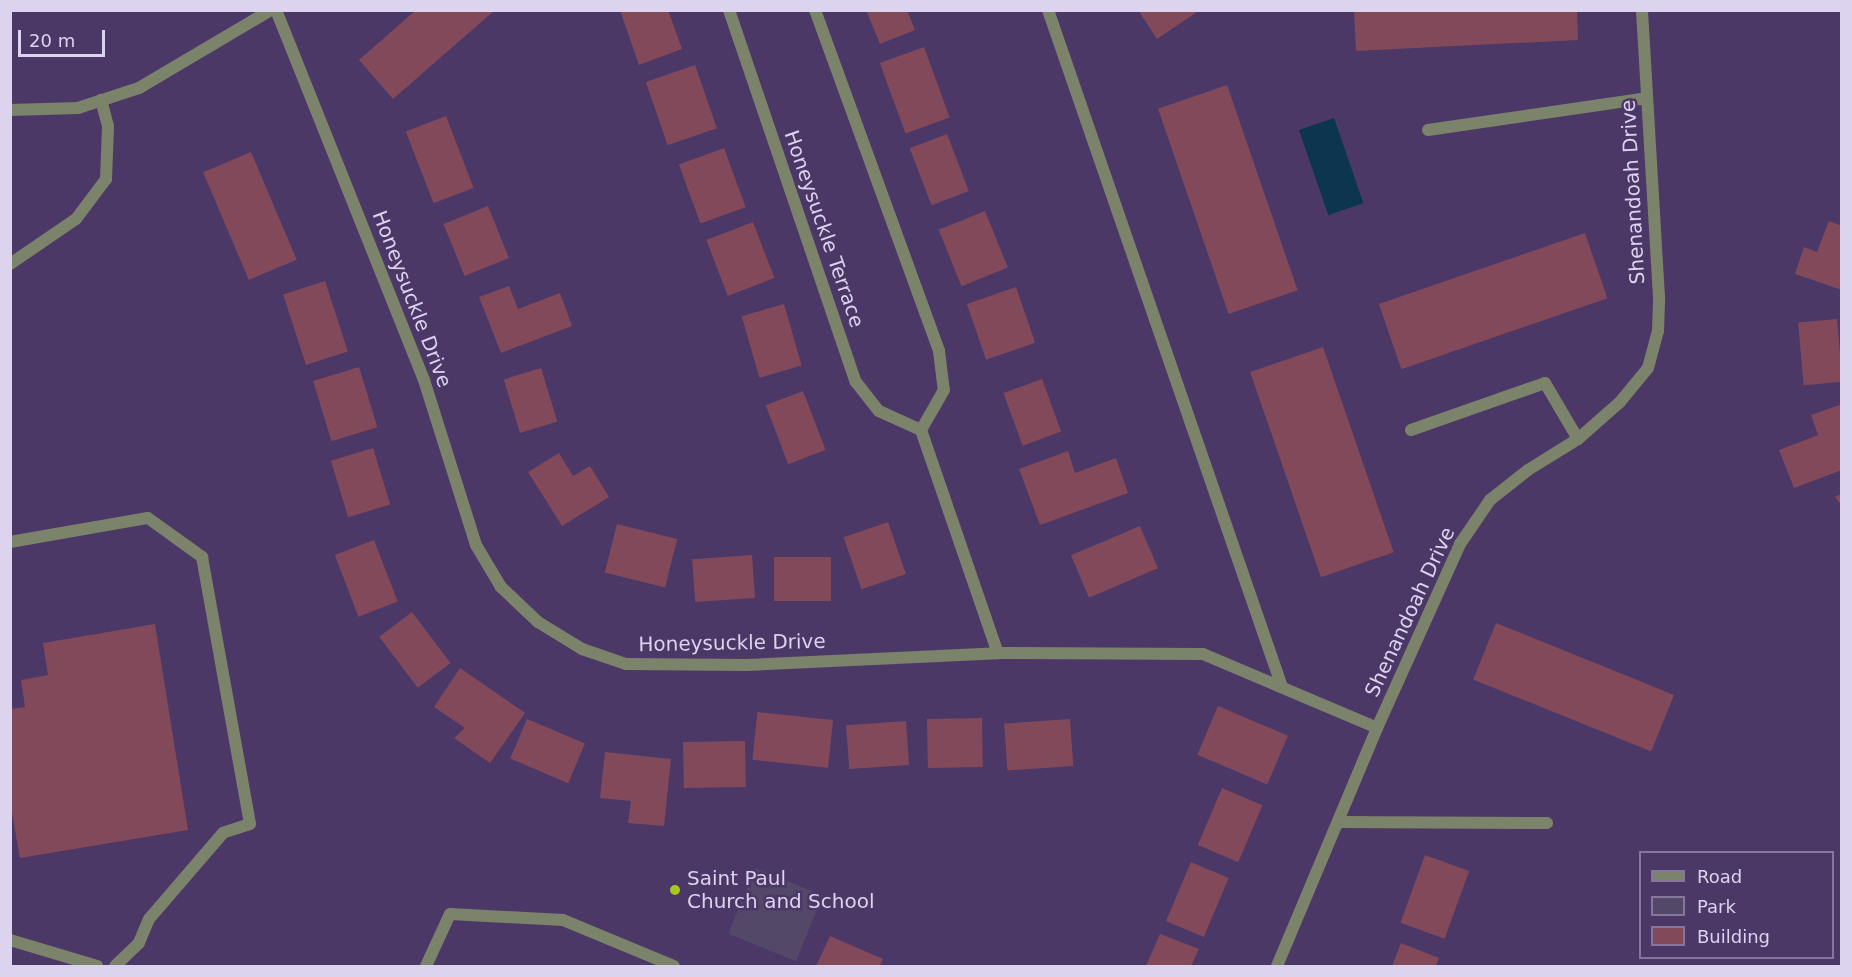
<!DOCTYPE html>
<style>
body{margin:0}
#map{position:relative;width:1852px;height:977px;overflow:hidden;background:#4b3867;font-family:"DejaVu Sans",sans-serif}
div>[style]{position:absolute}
.green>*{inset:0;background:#534867;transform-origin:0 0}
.water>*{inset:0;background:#0c354f;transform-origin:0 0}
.building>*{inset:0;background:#82495a;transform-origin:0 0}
.service>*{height:12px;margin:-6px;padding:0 6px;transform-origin:6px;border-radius:6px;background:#7c836b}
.minor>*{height:12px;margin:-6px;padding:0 6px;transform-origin:6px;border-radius:6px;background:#7c836b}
.dots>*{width:16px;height:16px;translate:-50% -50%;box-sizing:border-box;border:3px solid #4b3867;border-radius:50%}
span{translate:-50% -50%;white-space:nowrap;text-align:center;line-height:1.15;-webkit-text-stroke:5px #4b3867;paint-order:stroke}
.street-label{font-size:20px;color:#dcd3ef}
.poi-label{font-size:20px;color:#dcd3ef}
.left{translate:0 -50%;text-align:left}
.frame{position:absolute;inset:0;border:12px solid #dcd3ef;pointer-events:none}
.legend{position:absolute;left:1639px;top:851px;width:195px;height:108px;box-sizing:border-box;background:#4b3867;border:2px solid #85769d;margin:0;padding:8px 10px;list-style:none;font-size:18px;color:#dcd3ef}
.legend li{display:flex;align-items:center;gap:12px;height:30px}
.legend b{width:30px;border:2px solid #85769d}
.scale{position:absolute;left:18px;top:30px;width:87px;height:27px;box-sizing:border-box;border:3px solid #dcd3ef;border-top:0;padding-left:8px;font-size:18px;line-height:21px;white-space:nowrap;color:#dcd3ef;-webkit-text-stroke:4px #4b3867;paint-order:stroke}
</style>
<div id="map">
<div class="green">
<i style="left:755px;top:868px;width:73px;height:71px;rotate:22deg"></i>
</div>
<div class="water">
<i style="left:1334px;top:118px;width:90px;height:37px;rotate:71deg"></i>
</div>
<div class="building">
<i style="clip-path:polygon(416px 10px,495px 10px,393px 99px,359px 60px)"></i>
<i style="clip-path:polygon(620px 10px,668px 10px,682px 49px,639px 65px)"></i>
<i style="clip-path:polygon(866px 10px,907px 10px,915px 30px,880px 44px)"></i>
<i style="clip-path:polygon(1138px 10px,1200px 10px,1157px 39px)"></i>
<i style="clip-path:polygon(1354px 10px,1577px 10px,1578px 40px,1356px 51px)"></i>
<i style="left:924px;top:47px;width:75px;height:47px;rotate:70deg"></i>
<i style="left:695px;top:65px;width:67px;height:52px;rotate:71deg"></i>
<i style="left:1227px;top:85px;width:217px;height:73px;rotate:71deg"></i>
<i style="left:446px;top:116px;width:77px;height:43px;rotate:69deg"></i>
<i style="left:947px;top:134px;width:61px;height:40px;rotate:69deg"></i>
<i style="left:724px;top:148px;width:63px;height:48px;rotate:70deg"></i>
<i style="left:251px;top:152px;width:117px;height:52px;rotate:67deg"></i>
<i style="left:488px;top:206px;width:56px;height:48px;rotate:68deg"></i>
<i style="left:985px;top:211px;width:61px;height:50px;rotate:68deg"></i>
<i style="clip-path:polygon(1829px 221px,1842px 226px,1842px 290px,1795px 274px,1804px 247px,1817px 252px)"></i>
<i style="left:753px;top:222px;width:60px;height:50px;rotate:69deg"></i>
<i style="left:1585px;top:233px;width:69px;height:218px;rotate:71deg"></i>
<i style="left:325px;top:281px;width:74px;height:44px;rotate:72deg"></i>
<i style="clip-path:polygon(509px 286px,518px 309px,560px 293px,572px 326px,501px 353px,479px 297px)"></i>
<i style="left:1016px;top:287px;width:59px;height:52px;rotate:71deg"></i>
<i style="left:784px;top:304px;width:64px;height:44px;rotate:74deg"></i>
<i style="left:1837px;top:319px;width:63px;height:39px;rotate:85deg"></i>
<i style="left:1323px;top:347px;width:217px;height:77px;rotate:71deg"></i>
<i style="left:359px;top:367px;width:63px;height:48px;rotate:73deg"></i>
<i style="left:541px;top:368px;width:56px;height:39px;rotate:73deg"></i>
<i style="left:1042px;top:379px;width:56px;height:41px;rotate:70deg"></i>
<i style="left:803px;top:391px;width:63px;height:40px;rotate:69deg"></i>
<i style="clip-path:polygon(1842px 404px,1842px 470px,1794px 488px,1779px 450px,1818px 435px,1811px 415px)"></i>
<i style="left:373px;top:448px;width:59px;height:44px;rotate:73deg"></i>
<i style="clip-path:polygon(1068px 451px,1075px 473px,1116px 458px,1128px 493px,1040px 525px,1019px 469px)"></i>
<i style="clip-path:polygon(559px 453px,573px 476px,590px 466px,609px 497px,562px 526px,528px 472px)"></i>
<i style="clip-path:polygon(1842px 493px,1842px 506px,1835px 497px)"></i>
<i style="left:888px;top:522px;width:55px;height:47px;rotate:71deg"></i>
<i style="left:617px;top:524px;width:62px;height:50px;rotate:14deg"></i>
<i style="left:1140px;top:526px;width:46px;height:75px;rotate:67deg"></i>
<i style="left:374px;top:540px;width:66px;height:42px;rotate:69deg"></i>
<i style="left:752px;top:555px;width:43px;height:60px;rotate:86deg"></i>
<i style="left:774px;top:557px;width:57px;height:44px"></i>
<i style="left:412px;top:612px;width:64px;height:41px;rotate:53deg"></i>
<i style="left:1496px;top:623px;width:192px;height:61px;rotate:22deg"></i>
<i style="clip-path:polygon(155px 624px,188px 830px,20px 858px,10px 802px,10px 709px,25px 707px,21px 680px,48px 675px,43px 643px)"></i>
<i style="clip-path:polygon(460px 668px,525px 713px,490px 763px,454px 738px,465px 728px,434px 707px)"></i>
<i style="left:1218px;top:706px;width:76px;height:53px;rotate:23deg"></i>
<i style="left:982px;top:718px;width:49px;height:55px;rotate:89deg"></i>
<i style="left:527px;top:719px;width:63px;height:43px;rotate:23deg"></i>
<i style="left:1070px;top:719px;width:47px;height:66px;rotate:86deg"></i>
<i style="left:833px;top:720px;width:48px;height:76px;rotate:96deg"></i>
<i style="left:906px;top:721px;width:44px;height:60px;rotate:86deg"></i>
<i style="left:745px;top:741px;width:46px;height:62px;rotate:89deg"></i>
<i style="clip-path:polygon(605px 752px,671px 759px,664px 826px,628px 823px,631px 801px,600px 798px)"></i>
<i style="left:1222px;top:788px;width:44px;height:62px;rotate:23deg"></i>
<i style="left:1425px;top:855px;width:47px;height:72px;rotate:20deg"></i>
<i style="left:1191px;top:862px;width:41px;height:64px;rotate:23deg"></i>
<i style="clip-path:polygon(1160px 934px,1199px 949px,1191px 966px,1146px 966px)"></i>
<i style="clip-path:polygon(830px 936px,883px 959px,880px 966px,816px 966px)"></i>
<i style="clip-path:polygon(1401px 943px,1439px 958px,1436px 966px,1392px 966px)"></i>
</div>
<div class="service">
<i style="left:1048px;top:10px;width:716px;rotate:70.93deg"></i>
<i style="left:1428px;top:130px;width:221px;rotate:-8.3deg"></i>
<i style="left:10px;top:264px;width:80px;rotate:-34.3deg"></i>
<i style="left:76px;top:219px;width:50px;rotate:-53.1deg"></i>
<i style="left:106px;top:179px;width:53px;rotate:-87.8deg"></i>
<i style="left:108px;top:126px;width:27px;rotate:-105deg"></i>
<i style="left:10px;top:542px;width:140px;rotate:-9.9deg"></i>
<i style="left:148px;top:518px;width:67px;rotate:35.8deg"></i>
<i style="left:202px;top:557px;width:271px;rotate:79.8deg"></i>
<i style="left:250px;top:824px;width:28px;rotate:162deg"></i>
<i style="left:223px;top:833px;width:113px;rotate:130.7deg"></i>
<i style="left:149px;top:919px;width:26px;rotate:113deg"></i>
<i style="left:139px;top:943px;width:33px;rotate:136deg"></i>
<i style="left:1338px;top:822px;width:209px;rotate:0.3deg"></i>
<i style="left:10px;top:940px;width:91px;rotate:16.6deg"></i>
<i style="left:426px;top:966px;width:57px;rotate:-65.2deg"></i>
<i style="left:450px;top:914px;width:113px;rotate:3deg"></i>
<i style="left:563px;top:920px;width:120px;rotate:22.5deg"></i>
</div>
<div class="minor">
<i style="left:276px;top:10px;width:399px;rotate:68.2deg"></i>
<i style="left:424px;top:380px;width:173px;rotate:72.5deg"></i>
<i style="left:476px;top:545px;width:49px;rotate:59.2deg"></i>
<i style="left:501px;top:587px;width:51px;rotate:43.4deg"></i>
<i style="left:538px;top:622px;width:52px;rotate:31.5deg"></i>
<i style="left:582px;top:649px;width:46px;rotate:18.8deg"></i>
<i style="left:626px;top:664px;width:121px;rotate:0.5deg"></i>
<i style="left:747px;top:665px;width:251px;rotate:-2.7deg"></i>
<i style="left:998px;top:653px;width:205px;rotate:0.3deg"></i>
<i style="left:1203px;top:654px;width:189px;rotate:23deg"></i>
<i style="left:729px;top:10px;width:393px;rotate:71.2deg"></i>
<i style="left:856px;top:382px;width:37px;rotate:52deg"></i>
<i style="left:879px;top:411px;width:46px;rotate:24.3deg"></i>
<i style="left:921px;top:430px;width:236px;rotate:71deg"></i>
<i style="left:815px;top:10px;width:363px;rotate:70deg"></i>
<i style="left:939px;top:351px;width:39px;rotate:83deg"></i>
<i style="left:944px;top:390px;width:46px;rotate:119.9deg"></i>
<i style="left:10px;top:110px;width:68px;rotate:-1.7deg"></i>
<i style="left:78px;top:108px;width:64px;rotate:-18.2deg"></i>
<i style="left:139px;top:88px;width:153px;rotate:-30.6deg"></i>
<i style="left:1411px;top:430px;width:142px;rotate:-19.3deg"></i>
<i style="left:1545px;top:383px;width:65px;rotate:59.5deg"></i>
<i style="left:1277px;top:966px;width:258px;rotate:-67.2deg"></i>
<i style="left:1377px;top:728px;width:202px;rotate:-65.7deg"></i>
<i style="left:1460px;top:544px;width:53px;rotate:-55.7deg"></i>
<i style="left:1490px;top:500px;width:48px;rotate:-38.3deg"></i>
<i style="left:1528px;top:470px;width:59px;rotate:-31.8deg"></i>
<i style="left:1578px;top:439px;width:56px;rotate:-41.4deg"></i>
<i style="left:1620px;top:402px;width:44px;rotate:-50.5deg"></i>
<i style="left:1648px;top:368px;width:38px;rotate:-75deg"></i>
<i style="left:1658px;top:331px;width:34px;rotate:-88deg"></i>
<i style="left:1659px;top:297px;width:288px;rotate:-93.4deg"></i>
</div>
<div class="dots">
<i style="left:675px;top:890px;background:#a6c821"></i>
</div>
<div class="street-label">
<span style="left:1633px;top:192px;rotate:-93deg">Shenandoah Drive</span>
<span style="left:824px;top:229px;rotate:71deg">Honeysuckle Terrace</span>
<span style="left:412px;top:299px;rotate:69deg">Honeysuckle Drive</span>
<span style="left:1410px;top:612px;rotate:-65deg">Shenandoah Drive</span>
<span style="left:732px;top:643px;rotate:-1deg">Honeysuckle Drive</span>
</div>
<div class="poi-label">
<span class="left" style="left:687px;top:890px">Saint Paul<br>Church and School</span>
</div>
<div class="frame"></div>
<ul class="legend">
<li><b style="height:8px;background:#7c836b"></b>Road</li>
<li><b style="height:16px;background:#534867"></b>Park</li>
<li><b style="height:16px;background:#82495a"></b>Building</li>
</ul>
<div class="scale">20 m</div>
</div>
